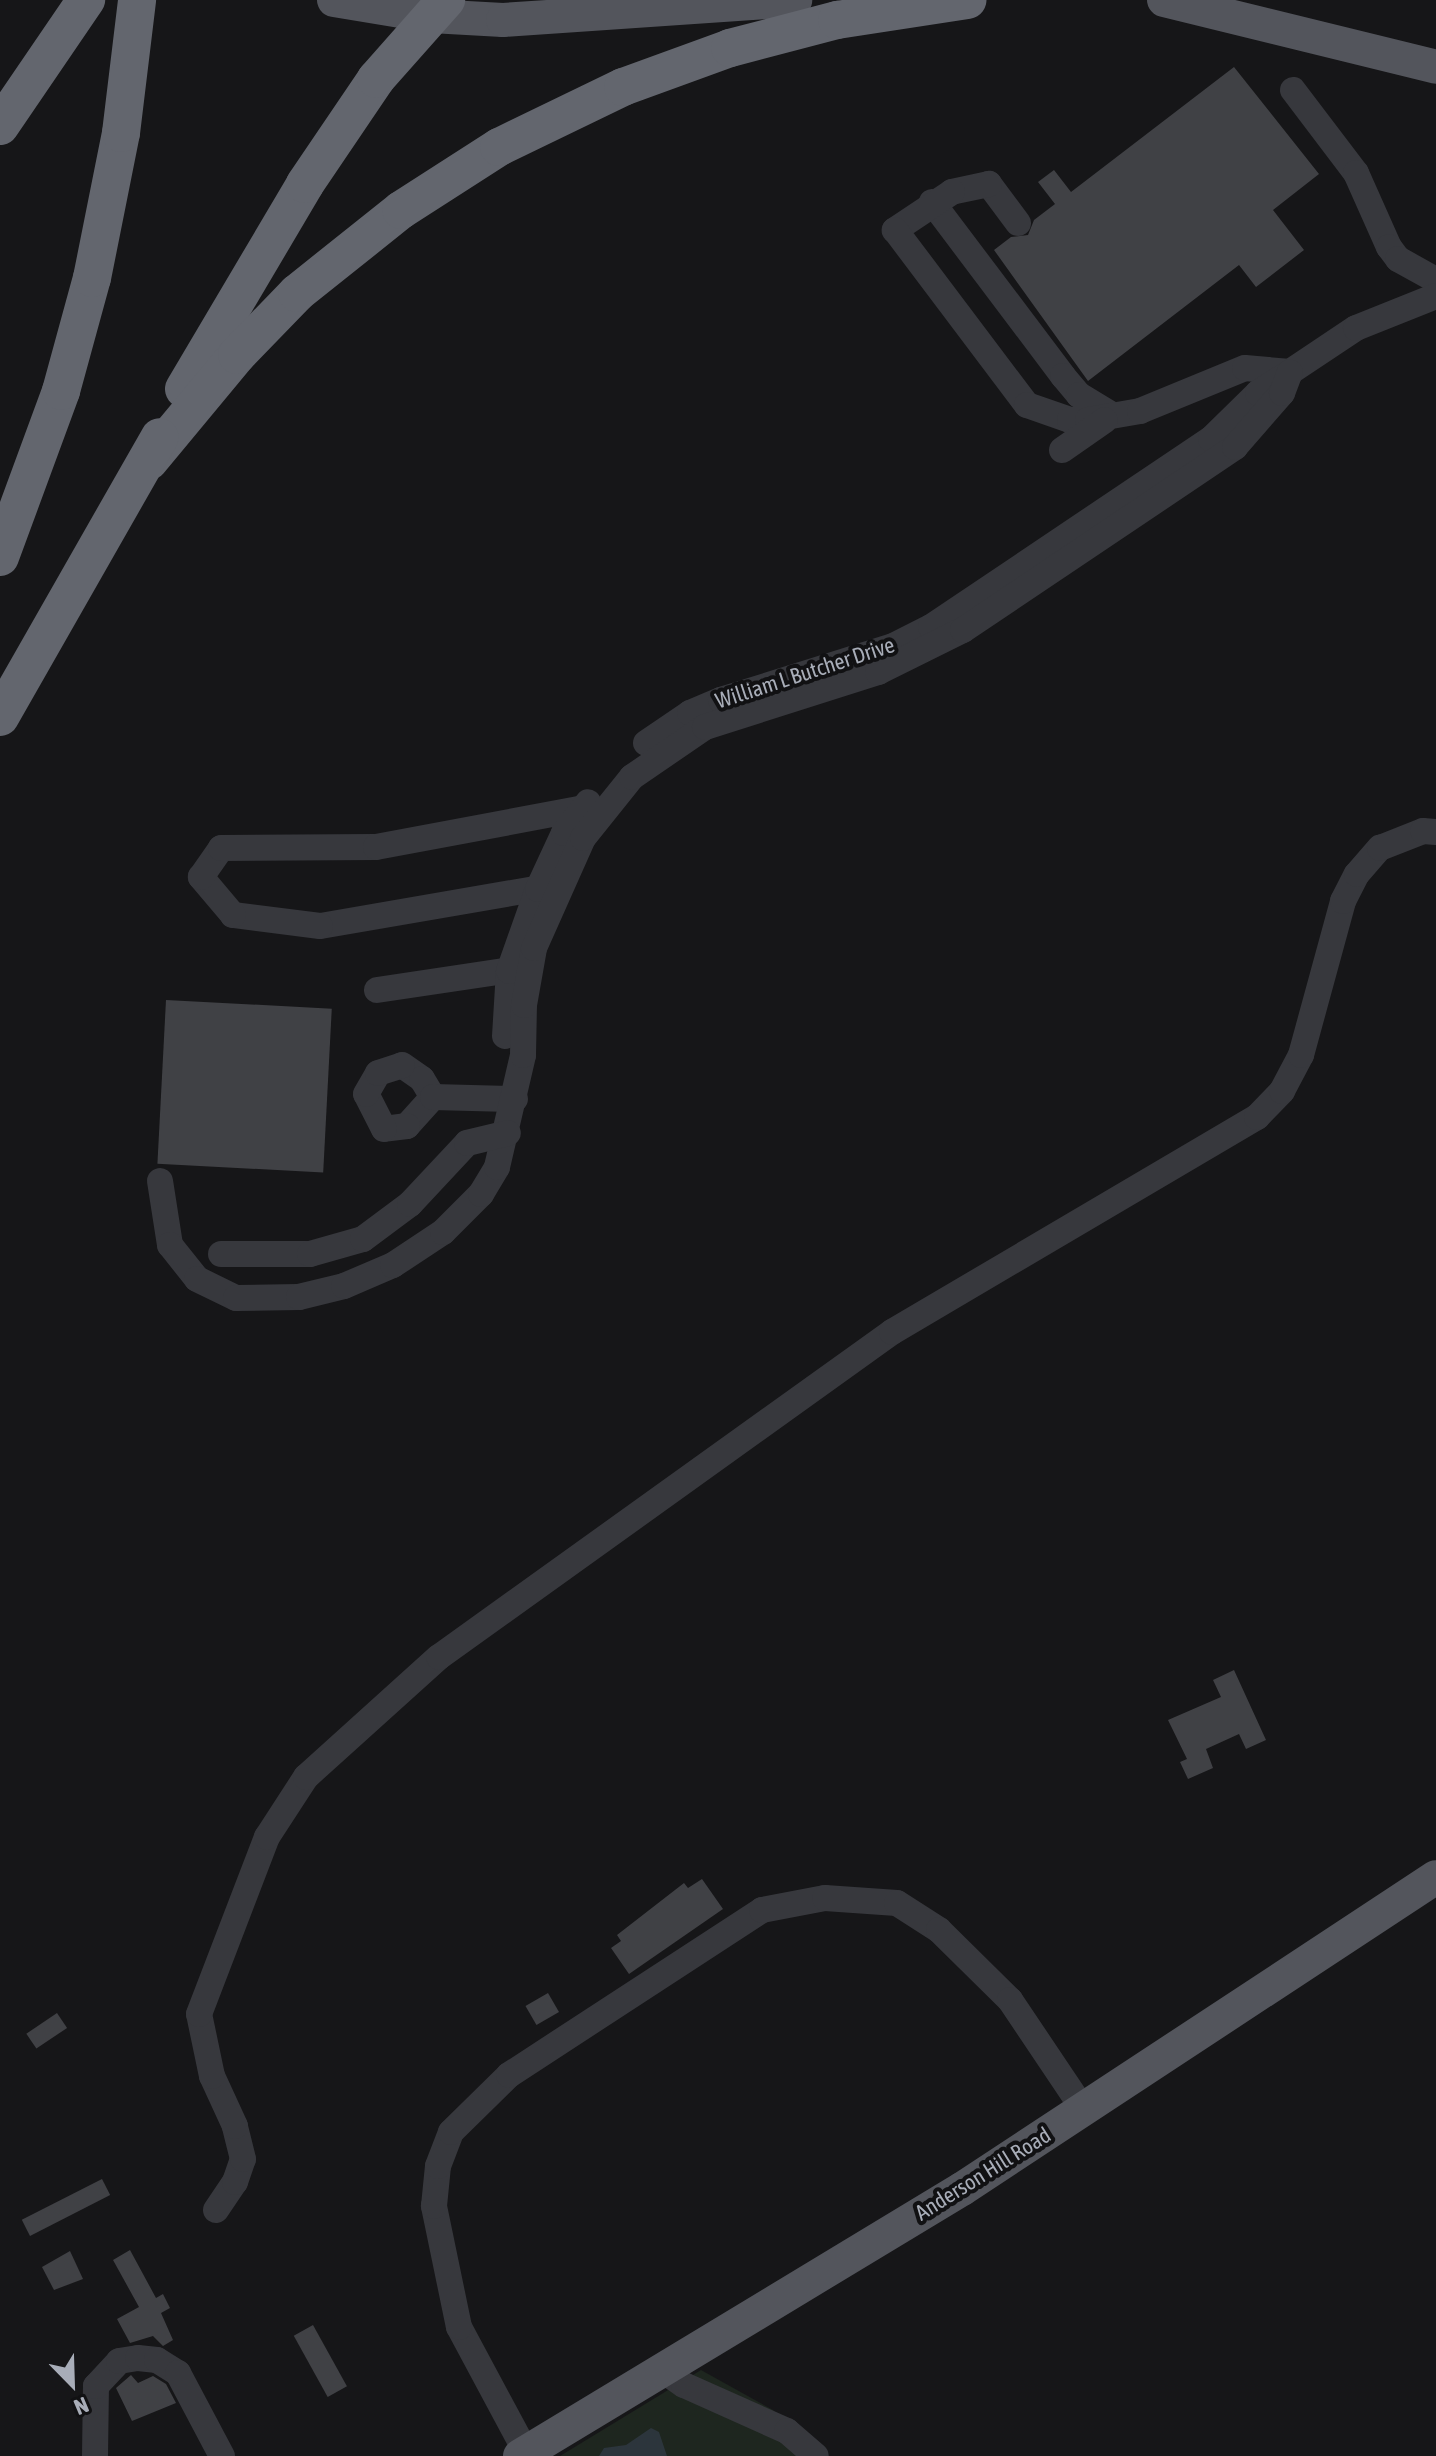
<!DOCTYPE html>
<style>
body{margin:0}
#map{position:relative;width:1436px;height:2456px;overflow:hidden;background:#161618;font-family:"Asap Condensed",sans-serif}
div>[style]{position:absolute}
.green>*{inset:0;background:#1e261f}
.water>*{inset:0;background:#2c353c}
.building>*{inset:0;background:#404145;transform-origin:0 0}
.minor>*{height:26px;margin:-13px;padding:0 13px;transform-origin:13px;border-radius:13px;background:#37383d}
.major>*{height:34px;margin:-17px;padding:0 17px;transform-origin:17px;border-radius:17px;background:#53555c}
.highway>*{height:38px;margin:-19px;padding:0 19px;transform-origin:19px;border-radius:19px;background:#63666e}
.highway-bridge>*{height:38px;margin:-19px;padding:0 19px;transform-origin:19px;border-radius:19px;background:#63666e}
span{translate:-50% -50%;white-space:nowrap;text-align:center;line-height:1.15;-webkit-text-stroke:8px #111113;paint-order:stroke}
.street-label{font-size:22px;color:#a8adb8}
.north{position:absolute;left:32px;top:2344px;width:80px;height:80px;-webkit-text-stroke:6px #111113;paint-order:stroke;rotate:157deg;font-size:22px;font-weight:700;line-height:32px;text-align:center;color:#a8adb8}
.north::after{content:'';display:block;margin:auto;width:28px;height:36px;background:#a8adb8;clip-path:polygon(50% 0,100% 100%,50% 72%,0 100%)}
</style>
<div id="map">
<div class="green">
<i style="clip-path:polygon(701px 2370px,773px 2410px,817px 2456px,560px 2456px)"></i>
</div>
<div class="water">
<i style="clip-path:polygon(651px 2428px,659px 2432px,667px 2456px,599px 2456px,604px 2448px,626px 2445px)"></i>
</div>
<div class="building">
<i style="clip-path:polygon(1234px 67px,1319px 174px,1273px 210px,1304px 250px,1256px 287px,1239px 265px,1088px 381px,994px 250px,1011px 237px,1028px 235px,1034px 220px,1055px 204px,1038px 182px,1054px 170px,1071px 192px)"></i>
<i style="left:166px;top:1000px;width:166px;height:164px;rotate:3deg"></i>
<i style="clip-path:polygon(1234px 1670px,1266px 1740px,1246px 1749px,1239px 1734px,1206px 1749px,1213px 1768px,1188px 1779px,1180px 1762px,1187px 1759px,1168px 1720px,1221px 1697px,1213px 1680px)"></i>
<i style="clip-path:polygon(702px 1879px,723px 1909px,629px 1974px,611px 1948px,621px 1941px,617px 1935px,684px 1883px,688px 1888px)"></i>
<i style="left:548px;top:1993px;width:22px;height:26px;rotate:60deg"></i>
<i style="left:57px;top:2013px;width:18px;height:37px;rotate:56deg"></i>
<i style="left:102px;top:2179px;width:18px;height:90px;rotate:63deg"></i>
<i style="clip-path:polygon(130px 2250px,156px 2298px,163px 2294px,170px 2308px,161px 2313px,173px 2340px,163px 2346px,153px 2336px,130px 2343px,117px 2319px,139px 2307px,113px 2260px)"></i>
<i style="clip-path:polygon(70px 2251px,83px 2279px,54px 2290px,42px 2267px)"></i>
<i style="left:313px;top:2325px;width:70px;height:22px;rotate:61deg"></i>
<i style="clip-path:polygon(131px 2375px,138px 2383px,153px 2376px,166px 2384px,176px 2403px,132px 2421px,116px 2388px)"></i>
</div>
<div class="minor">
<i style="left:1293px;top:90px;width:104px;rotate:52.8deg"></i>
<i style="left:1356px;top:173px;width:81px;rotate:66deg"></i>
<i style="left:1389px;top:247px;width:15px;rotate:53deg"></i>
<i style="left:1398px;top:259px;width:43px;rotate:28.9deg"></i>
<i style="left:932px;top:202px;width:218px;rotate:53deg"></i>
<i style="left:1063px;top:376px;width:25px;rotate:50deg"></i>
<i style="left:1079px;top:395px;width:39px;rotate:31deg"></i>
<i style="left:1018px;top:223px;width:49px;rotate:-126.6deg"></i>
<i style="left:989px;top:184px;width:38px;rotate:168deg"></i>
<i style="left:952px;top:192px;width:69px;rotate:146.3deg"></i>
<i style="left:895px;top:230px;width:219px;rotate:53deg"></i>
<i style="left:1027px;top:405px;width:46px;rotate:19.2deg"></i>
<i style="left:1070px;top:420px;width:18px"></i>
<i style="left:1088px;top:420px;width:53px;rotate:-9.8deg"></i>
<i style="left:1140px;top:411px;width:113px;rotate:-22.3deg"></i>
<i style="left:1245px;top:368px;width:45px;rotate:5.1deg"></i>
<i style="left:1062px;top:450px;width:52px;rotate:-34.9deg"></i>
<i style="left:646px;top:743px;width:53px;rotate:-34.3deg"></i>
<i style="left:690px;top:713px;width:34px;rotate:-23deg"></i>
<i style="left:721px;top:700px;width:180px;rotate:-17.4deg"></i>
<i style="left:893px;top:646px;width:42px;rotate:-26.6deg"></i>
<i style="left:931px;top:627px;width:337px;rotate:-33.9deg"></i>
<i style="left:1211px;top:439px;width:66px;rotate:-44.4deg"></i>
<i style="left:1258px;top:393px;width:38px;rotate:-33deg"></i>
<i style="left:1290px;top:372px;width:79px;rotate:-33.7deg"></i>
<i style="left:1356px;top:328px;width:86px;rotate:-21.8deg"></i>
<i style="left:552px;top:886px;width:235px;rotate:170.2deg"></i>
<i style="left:320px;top:926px;width:88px;rotate:-172.8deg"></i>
<i style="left:233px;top:915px;width:50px;rotate:-130.1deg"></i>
<i style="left:201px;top:877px;width:35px;rotate:-55deg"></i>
<i style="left:221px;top:848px;width:155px;rotate:-0.4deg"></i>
<i style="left:376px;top:847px;width:217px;rotate:-10.6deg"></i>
<i style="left:377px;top:990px;width:149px;rotate:-8.5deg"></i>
<i style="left:505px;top:1036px;width:65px;rotate:-86.5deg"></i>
<i style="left:509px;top:971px;width:87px;rotate:-70.5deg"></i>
<i style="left:538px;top:889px;width:62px;rotate:-65.1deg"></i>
<i style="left:564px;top:833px;width:39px;rotate:-52deg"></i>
<i style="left:402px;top:1065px;width:24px;rotate:35deg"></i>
<i style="left:422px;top:1079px;width:21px;rotate:59deg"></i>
<i style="left:433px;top:1097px;width:39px;rotate:132deg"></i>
<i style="left:407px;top:1126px;width:23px;rotate:173deg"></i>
<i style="left:384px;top:1129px;width:39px;rotate:-117deg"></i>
<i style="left:366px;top:1094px;width:24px;rotate:-60deg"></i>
<i style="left:378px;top:1073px;width:25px;rotate:-18deg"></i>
<i style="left:433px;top:1097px;width:82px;rotate:1.4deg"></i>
<i style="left:160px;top:1181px;width:65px;rotate:81.1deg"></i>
<i style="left:170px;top:1245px;width:43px;rotate:51.5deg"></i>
<i style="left:197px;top:1279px;width:43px;rotate:26deg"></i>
<i style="left:236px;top:1298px;width:63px;rotate:-0.9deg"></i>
<i style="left:299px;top:1297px;width:46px;rotate:-13.7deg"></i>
<i style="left:344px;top:1286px;width:53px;rotate:-23.2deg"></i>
<i style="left:393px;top:1265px;width:60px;rotate:-33.4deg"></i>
<i style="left:443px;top:1232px;width:54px;rotate:-45deg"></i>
<i style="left:481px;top:1194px;width:31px;rotate:-59deg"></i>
<i style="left:497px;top:1167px;width:115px;rotate:-76.9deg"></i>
<i style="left:523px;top:1055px;width:50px;rotate:-88.9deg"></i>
<i style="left:524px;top:1005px;width:58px;rotate:-80deg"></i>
<i style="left:534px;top:948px;width:120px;rotate:-66deg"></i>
<i style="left:583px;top:838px;width:78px;rotate:-51.2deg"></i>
<i style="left:632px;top:777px;width:88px;rotate:-34.4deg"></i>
<i style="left:705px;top:727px;width:182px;rotate:-17.6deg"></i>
<i style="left:878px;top:672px;width:95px;rotate:-26.3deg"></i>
<i style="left:963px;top:630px;width:328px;rotate:-33.9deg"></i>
<i style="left:1235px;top:447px;width:72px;rotate:-49deg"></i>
<i style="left:1282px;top:393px;width:22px;rotate:-69deg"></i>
<i style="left:221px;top:1254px;width:89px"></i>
<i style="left:310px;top:1254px;width:55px;rotate:-15.8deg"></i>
<i style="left:363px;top:1239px;width:59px;rotate:-36.7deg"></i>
<i style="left:410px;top:1204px;width:83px;rotate:-46.9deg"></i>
<i style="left:467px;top:1143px;width:42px;rotate:-13.7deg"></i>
<i style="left:216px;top:2210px;width:34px;rotate:-56deg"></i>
<i style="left:235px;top:2182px;width:24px;rotate:-71deg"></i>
<i style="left:243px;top:2159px;width:34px;rotate:-104deg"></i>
<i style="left:235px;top:2126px;width:55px;rotate:-114.7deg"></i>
<i style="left:212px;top:2076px;width:63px;rotate:-101.8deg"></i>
<i style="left:199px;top:2014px;width:190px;rotate:-69deg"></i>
<i style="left:267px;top:1837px;width:72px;rotate:-57deg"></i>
<i style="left:306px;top:1777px;width:179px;rotate:-42.1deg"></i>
<i style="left:439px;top:1657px;width:558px;rotate:-35.66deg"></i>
<i style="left:892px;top:1332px;width:424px;rotate:-30.5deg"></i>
<i style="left:1257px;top:1117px;width:36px;rotate:-46deg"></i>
<i style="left:1282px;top:1091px;width:41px;rotate:-62.2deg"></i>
<i style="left:1301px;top:1055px;width:160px;rotate:-74.7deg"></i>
<i style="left:1343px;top:901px;width:30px;rotate:-63deg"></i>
<i style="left:1357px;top:874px;width:35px;rotate:-49deg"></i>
<i style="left:1380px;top:848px;width:46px;rotate:-21.6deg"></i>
<i style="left:1423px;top:831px;width:13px;rotate:4deg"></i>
<i style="left:661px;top:2369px;width:28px;rotate:35deg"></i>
<i style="left:684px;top:2385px;width:113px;rotate:24.1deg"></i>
<i style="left:787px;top:2431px;width:38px;rotate:41deg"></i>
<i style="left:526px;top:2452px;width:142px;rotate:-118.2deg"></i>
<i style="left:459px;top:2327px;width:124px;rotate:-101.7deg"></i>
<i style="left:434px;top:2206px;width:40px;rotate:-84.3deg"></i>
<i style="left:438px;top:2166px;width:36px;rotate:-69deg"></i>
<i style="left:451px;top:2132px;width:81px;rotate:-44.5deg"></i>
<i style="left:509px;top:2075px;width:302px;rotate:-33.1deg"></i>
<i style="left:762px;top:1910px;width:64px;rotate:-10.8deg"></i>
<i style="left:825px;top:1898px;width:72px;rotate:4deg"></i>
<i style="left:897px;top:1903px;width:50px;rotate:32.7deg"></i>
<i style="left:939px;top:1930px;width:100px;rotate:44.6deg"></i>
<i style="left:1010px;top:2000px;width:133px;rotate:56.1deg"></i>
<i style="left:95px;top:2456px;width:70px;rotate:-89.2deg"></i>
<i style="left:96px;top:2386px;width:34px;rotate:-47deg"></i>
<i style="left:119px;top:2361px;width:19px;rotate:-9deg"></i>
<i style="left:138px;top:2358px;width:19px;rotate:6deg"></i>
<i style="left:157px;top:2360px;width:25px;rotate:32deg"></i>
<i style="left:178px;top:2373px;width:94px;rotate:62.1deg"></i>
</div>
<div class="major">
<i style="left:334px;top:0;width:98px;rotate:9.4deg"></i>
<i style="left:431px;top:16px;width:72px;rotate:3.2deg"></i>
<i style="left:503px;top:20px;width:293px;rotate:-3.9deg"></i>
<i style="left:1164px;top:0;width:280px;rotate:13.8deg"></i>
<i style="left:520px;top:2456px;width:516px;rotate:-31.14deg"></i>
<i style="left:962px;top:2189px;width:567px;rotate:-33.35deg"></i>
</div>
<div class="highway">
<i style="left:0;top:126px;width:153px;rotate:-55.7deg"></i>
<i style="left:184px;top:389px;width:238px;rotate:-59.4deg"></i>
<i style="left:305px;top:184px;width:127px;rotate:-55.9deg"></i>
<i style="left:149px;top:461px;width:138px;rotate:-50.3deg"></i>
<i style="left:237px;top:355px;width:86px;rotate:-45.9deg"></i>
<i style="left:297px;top:293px;width:133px;rotate:-38.6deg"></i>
<i style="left:401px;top:210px;width:117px;rotate:-32.7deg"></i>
<i style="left:499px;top:147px;width:138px;rotate:-25.8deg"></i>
<i style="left:623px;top:87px;width:114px;rotate:-20deg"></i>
<i style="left:730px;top:48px;width:111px;rotate:-14.7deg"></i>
<i style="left:837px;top:20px;width:132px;rotate:-8.7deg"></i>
<i style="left:0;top:557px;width:177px;rotate:-69.8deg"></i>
<i style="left:61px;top:391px;width:117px;rotate:-74.7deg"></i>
<i style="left:92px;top:278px;width:148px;rotate:-78.7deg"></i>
<i style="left:121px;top:133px;width:134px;rotate:-83.1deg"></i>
<i style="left:0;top:717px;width:322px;rotate:-60.3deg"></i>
</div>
<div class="highway-bridge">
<i style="left:376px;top:79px;width:106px;rotate:-48.5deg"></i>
</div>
<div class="street-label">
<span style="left:805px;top:673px;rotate:-18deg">William L Butcher Drive</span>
<span style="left:983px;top:2174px;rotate:-32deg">Anderson Hill Road</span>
</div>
<div class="north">N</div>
</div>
